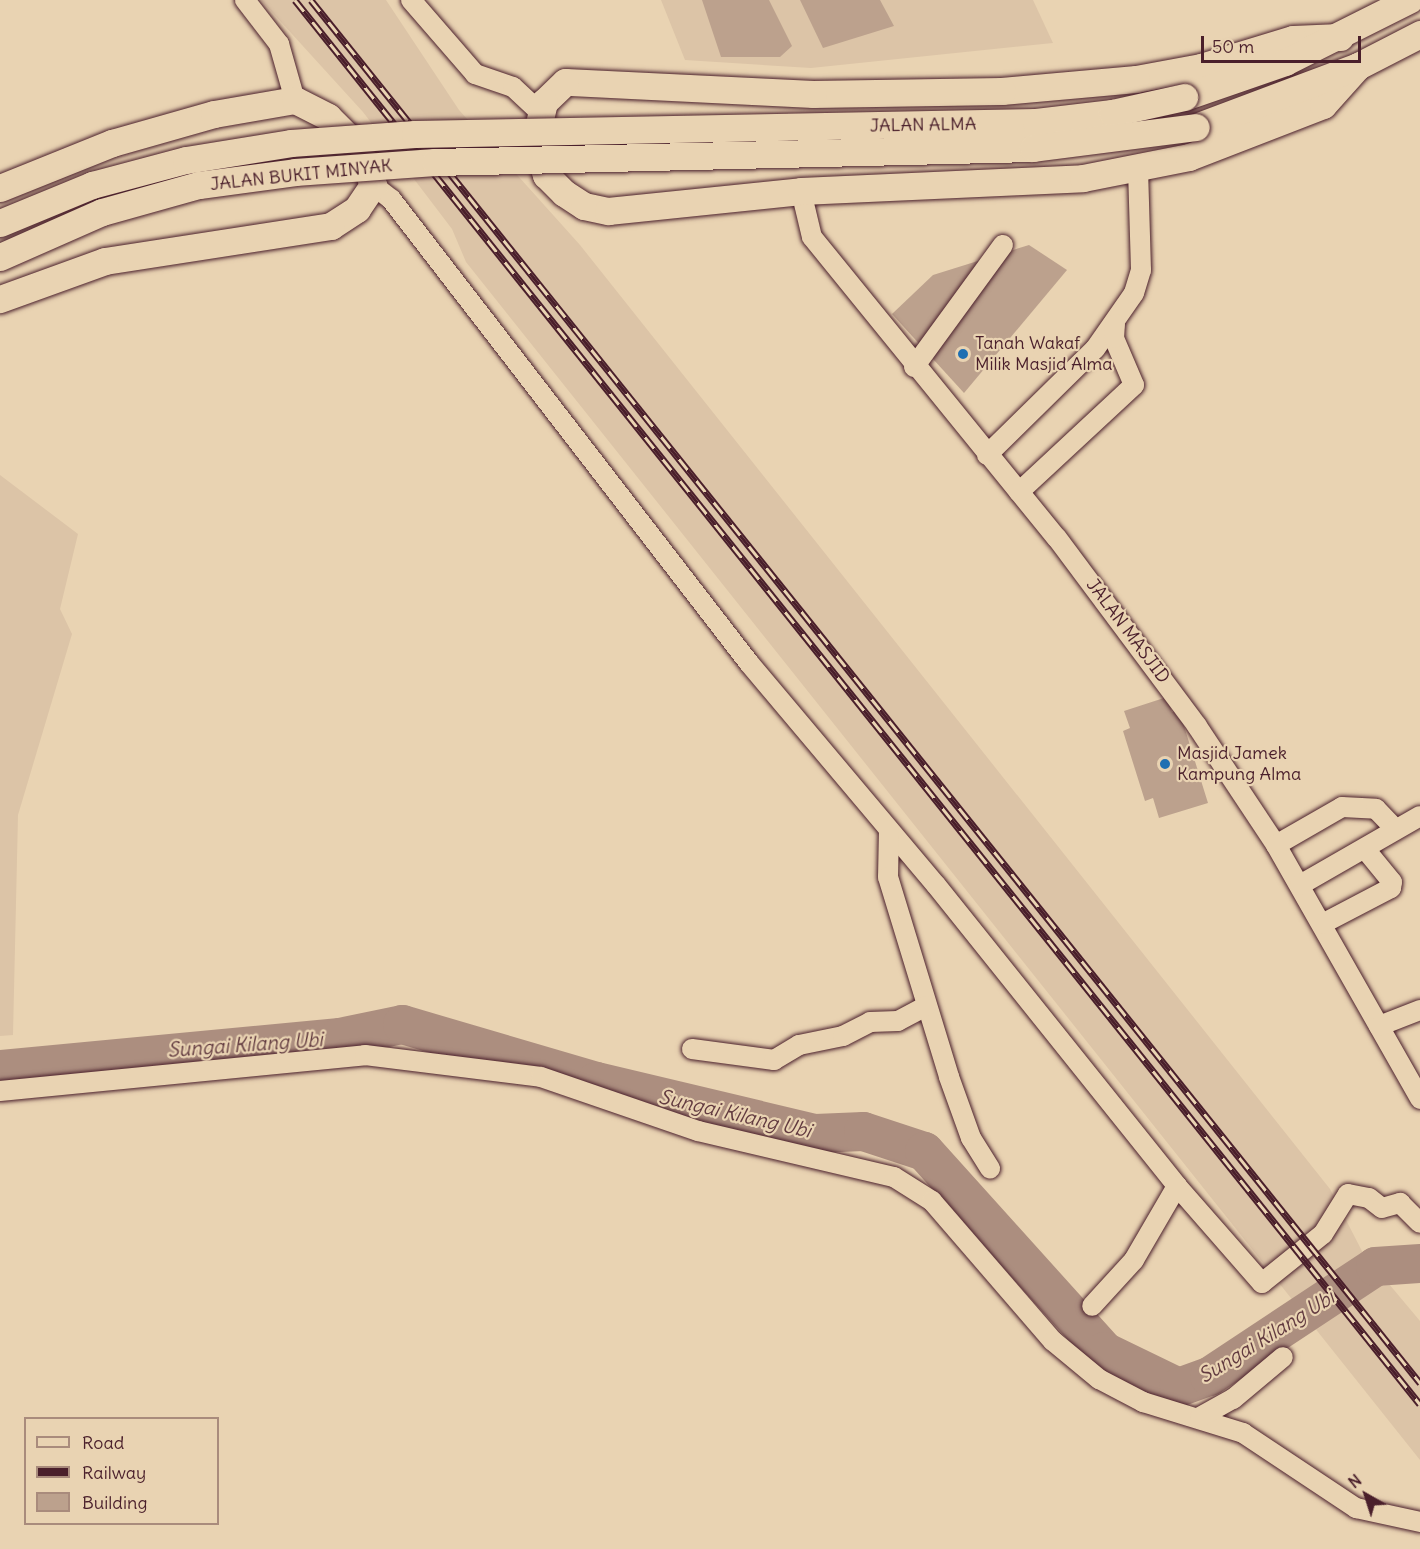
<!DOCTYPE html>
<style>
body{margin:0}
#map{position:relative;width:1420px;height:1549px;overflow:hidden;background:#e9d3b2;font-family:Delius,sans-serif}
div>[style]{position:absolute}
.built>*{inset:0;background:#dcc4a7}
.river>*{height:39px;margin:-19.5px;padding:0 19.5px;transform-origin:19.5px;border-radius:19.5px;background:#ac8e7f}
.building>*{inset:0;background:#bca18d}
.roads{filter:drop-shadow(0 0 2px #4a1f2b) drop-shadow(0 0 2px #4a1f2b)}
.minor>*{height:20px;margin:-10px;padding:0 10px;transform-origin:10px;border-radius:10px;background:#e9d3b2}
.secondary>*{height:27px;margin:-13.5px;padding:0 13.5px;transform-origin:13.5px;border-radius:13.5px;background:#e9d3b2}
.rail>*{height:7px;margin-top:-3.5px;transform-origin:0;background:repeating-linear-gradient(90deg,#e9d3b2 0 14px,#4a1f2b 0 28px);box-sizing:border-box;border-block:2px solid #4a1f2b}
.bridges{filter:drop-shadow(0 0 2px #4a1f2b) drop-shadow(0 0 2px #4a1f2b)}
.secondary-bridge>*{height:27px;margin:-13.5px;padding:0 13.5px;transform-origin:13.5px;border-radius:13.5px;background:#e9d3b2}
.dots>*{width:16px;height:16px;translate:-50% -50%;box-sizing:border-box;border:3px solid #e9d3b2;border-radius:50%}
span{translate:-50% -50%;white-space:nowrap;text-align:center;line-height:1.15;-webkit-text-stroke:4.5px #e9d3b2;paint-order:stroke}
.street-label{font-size:18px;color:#4a1f2b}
.poi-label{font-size:18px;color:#4a1f2b}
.left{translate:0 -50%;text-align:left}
.water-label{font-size:20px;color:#623b40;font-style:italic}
.legend{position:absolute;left:24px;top:1417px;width:195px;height:108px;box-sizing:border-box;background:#e9d3b2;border:2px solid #a98b7c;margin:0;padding:8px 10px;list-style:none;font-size:18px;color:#4a1f2b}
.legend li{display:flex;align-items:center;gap:12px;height:30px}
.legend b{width:30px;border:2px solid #a98b7c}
.north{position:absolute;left:1336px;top:1465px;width:60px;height:60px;-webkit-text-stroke:4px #e9d3b2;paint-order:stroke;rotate:321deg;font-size:16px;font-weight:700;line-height:24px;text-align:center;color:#4a1f2b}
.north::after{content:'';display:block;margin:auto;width:21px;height:27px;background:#4a1f2b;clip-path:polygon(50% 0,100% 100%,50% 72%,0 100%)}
.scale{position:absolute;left:1201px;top:36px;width:160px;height:27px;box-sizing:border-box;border:3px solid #4a1f2b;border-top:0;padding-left:8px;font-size:18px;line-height:21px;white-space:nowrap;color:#4a1f2b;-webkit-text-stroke:4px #e9d3b2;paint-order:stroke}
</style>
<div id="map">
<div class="built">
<i style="clip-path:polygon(261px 0,386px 0,459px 110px,580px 245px,948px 708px,1330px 1189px,1363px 1253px,1420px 1321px,1420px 1460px,466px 262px,452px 229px,363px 112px)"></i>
<i style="clip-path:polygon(661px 0,1033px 0,1053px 43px,811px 68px,685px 60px)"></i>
<i style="clip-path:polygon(0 475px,78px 534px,60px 609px,72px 634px,18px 815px,13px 1035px,0 1036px)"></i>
</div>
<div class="river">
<i style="left:0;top:1069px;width:341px;rotate:-5.4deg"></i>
<i style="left:339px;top:1037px;width:64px;rotate:-11.7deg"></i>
<i style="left:402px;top:1024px;width:202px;rotate:16.4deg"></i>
<i style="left:596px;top:1081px;width:225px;rotate:13.4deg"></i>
<i style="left:815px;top:1133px;width:48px;rotate:-2.4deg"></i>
<i style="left:863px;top:1131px;width:64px;rotate:18.2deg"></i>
<i style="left:924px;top:1151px;width:269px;rotate:48deg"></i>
<i style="left:1104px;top:1351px;width:82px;rotate:25.9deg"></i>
<i style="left:1178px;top:1387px;width:33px;rotate:-20deg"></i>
<i style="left:1209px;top:1376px;width:199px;rotate:-33.5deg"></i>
<i style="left:1375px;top:1266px;width:45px;rotate:-3.8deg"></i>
</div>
<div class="building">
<i style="clip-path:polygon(702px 0,769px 0,792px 46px,780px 57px,721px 57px)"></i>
<i style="clip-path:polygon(800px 0,880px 0,894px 26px,823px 48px)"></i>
<i style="clip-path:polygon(1029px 245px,1067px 270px,964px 393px,892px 314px,933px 275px)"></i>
<i style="clip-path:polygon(1167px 697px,1172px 712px,1179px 710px,1208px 803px,1159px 818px,1153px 798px,1145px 801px,1123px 731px,1130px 728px,1124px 711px)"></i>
</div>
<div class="roads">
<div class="minor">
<i style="left:245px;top:0;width:56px;rotate:52.3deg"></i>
<i style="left:279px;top:44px;width:58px;rotate:74.1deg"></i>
<i style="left:411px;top:0;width:98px;rotate:49.1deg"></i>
<i style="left:475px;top:74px;width:40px;rotate:18.9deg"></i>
<i style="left:513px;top:87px;width:37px;rotate:43deg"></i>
<i style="left:373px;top:185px;width:23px;rotate:38deg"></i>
<i style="left:391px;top:199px;width:586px;rotate:52.35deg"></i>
<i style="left:749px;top:663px;width:290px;rotate:49.9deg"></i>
<i style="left:936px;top:885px;width:386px;rotate:51.3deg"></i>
<i style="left:1177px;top:1186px;width:86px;rotate:120.2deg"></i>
<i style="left:1134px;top:1260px;width:62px;rotate:132.4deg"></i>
<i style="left:801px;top:191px;width:47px;rotate:76.6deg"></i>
<i style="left:812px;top:237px;width:388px;rotate:50.9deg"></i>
<i style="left:1057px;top:538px;width:234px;rotate:53.3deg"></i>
<i style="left:1197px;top:726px;width:143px;rotate:56.4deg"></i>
<i style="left:1276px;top:845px;width:292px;rotate:60.4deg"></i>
<i style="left:914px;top:367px;width:151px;rotate:-53.9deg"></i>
<i style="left:987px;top:455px;width:151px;rotate:-44.5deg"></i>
<i style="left:1095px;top:349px;width:68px;rotate:-55.1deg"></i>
<i style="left:1134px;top:293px;width:24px;rotate:-73deg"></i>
<i style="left:1141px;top:270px;width:99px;rotate:-91.7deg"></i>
<i style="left:1019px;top:492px;width:157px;rotate:-42.9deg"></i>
<i style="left:1134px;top:385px;width:51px;rotate:-113.1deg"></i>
<i style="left:1114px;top:338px;width:14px;rotate:-86deg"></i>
<i style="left:889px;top:830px;width:47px;rotate:91.2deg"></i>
<i style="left:888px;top:877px;width:209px;rotate:73deg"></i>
<i style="left:949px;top:1077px;width:65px;rotate:70.2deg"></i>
<i style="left:971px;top:1138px;width:36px;rotate:58deg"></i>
<i style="left:1276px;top:845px;width:76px;rotate:-29.9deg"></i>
<i style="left:1342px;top:807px;width:34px;rotate:3deg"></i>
<i style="left:1376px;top:809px;width:28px;rotate:46deg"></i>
<i style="left:1300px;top:885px;width:138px;rotate:-29.9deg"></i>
<i style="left:1322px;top:924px;width:78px;rotate:-27.6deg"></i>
<i style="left:1391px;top:888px;width:6px;rotate:-81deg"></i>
<i style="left:1392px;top:882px;width:43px;rotate:-129.3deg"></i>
<i style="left:1379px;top:1026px;width:44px;rotate:-21.3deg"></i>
<i style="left:692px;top:1049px;width:83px;rotate:7.6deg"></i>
<i style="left:774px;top:1060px;width:29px;rotate:-31deg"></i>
<i style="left:799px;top:1045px;width:45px;rotate:-11.6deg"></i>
<i style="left:843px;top:1036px;width:30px;rotate:-27deg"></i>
<i style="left:870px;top:1022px;width:28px;rotate:-2deg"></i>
<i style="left:898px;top:1021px;width:32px;rotate:-28deg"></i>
<i style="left:0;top:1091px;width:367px;rotate:-5.6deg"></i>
<i style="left:365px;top:1055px;width:177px;rotate:7.1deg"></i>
<i style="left:541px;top:1077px;width:166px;rotate:19deg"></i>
<i style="left:698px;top:1131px;width:201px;rotate:13.2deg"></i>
<i style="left:894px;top:1177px;width:45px;rotate:32.3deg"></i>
<i style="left:932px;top:1201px;width:185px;rotate:49.2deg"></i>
<i style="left:1053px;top:1341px;width:60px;rotate:39.6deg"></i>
<i style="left:1099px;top:1379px;width:50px;rotate:27.6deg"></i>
<i style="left:1143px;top:1402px;width:105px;rotate:17.2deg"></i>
<i style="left:1243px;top:1433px;width:136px;rotate:33.6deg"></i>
<i style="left:1356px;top:1508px;width:66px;rotate:12.3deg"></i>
<i style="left:1177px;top:1186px;width:129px;rotate:48.8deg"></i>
<i style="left:1262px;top:1283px;width:78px;rotate:-38.8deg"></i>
<i style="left:1323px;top:1234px;width:47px;rotate:-58deg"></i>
<i style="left:1348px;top:1194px;width:21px;rotate:11deg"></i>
<i style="left:1369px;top:1198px;width:16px;rotate:38deg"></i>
<i style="left:1382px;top:1208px;width:19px;rotate:-16deg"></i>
<i style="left:1400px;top:1203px;width:28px;rotate:45deg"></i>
<i style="left:1200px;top:1417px;width:38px;rotate:-29deg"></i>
<i style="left:1233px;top:1399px;width:65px;rotate:-40deg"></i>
</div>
<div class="secondary">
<i style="left:1340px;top:37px;width:47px;rotate:177.6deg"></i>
<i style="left:1293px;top:39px;width:96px;rotate:163.1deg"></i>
<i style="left:1201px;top:67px;width:66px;rotate:169.5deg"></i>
<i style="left:1136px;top:79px;width:135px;rotate:174.9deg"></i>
<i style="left:1002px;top:91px;width:189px;rotate:179.1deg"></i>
<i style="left:813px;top:94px;width:248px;rotate:-177.2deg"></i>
<i style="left:565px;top:82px;width:29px;rotate:136deg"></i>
<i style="left:544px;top:102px;width:40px;rotate:103deg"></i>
<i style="left:535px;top:141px;width:36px;rotate:72deg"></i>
<i style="left:546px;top:175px;width:25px;rotate:45deg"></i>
<i style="left:564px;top:193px;width:24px;rotate:33deg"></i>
<i style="left:584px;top:206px;width:25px;rotate:12deg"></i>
<i style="left:608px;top:211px;width:194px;rotate:-5.9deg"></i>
<i style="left:801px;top:191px;width:282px;rotate:-2.6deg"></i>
<i style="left:1083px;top:178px;width:108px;rotate:-11.2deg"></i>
<i style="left:1189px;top:157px;width:144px;rotate:-21.2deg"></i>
<i style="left:1323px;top:105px;width:52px;rotate:-48.1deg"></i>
<i style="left:1184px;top:97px;width:107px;rotate:-19.1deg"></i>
<i style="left:1285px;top:62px;width:139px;rotate:-26.6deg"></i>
<i style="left:1196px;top:127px;width:173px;rotate:-20.6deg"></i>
<i style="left:1358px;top:66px;width:70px;rotate:-27.3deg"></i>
<i style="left:0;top:188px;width:121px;rotate:-21.9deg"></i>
<i style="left:112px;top:143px;width:106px;rotate:-15.9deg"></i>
<i style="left:214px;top:114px;width:82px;rotate:-9.8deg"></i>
<i style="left:295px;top:100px;width:37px;rotate:27deg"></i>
<i style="left:328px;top:117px;width:44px;rotate:45deg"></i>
<i style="left:359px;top:148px;width:40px;rotate:69deg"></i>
<i style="left:373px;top:185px;width:29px;rotate:124deg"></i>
<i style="left:357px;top:209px;width:31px;rotate:147deg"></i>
<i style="left:331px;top:226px;width:229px;rotate:171.2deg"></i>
<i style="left:105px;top:261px;width:112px;rotate:160.1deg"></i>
</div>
</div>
<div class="rail">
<i style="left:295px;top:0;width:1799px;rotate:51.3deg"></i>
<i style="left:311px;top:0;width:1773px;rotate:51.27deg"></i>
</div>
<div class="bridges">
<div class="secondary-bridge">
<i style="left:0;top:223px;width:100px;rotate:-22.4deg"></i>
<i style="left:92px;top:185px;width:97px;rotate:-14.9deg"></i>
<i style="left:186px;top:160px;width:106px;rotate:-9.2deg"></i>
<i style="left:291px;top:143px;width:124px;rotate:-4.2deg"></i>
<i style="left:415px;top:134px;width:621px;rotate:-1.11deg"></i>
<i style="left:1036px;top:122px;width:77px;rotate:-6.8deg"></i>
<i style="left:1112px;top:113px;width:74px;rotate:-12.5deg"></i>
<i style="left:0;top:257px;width:111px;rotate:-23.8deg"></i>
<i style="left:102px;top:212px;width:101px;rotate:-15.6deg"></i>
<i style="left:199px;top:185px;width:97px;rotate:-7.7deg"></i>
<i style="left:295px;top:172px;width:140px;rotate:-4.1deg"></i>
<i style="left:435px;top:162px;width:598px;rotate:-1.34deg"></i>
<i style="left:1033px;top:148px;width:164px;rotate:-7.3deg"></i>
</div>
</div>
<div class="dots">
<i style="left:963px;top:354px;background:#1f6fb2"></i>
<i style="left:1165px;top:764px;background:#1f6fb2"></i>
</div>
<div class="street-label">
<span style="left:923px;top:125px;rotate:-1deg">JALAN ALMA</span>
<span style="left:301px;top:175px;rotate:-6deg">JALAN BUKIT MINYAK</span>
<span style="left:1128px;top:631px;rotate:53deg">JALAN MASJID</span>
</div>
<div class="poi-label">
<span class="left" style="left:975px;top:354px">Tanah Wakaf<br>Milik Masjid Alma</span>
<span class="left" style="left:1177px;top:764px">Masjid Jamek<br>Kampung Alma</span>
</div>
<div class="water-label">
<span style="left:245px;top:1044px;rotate:-4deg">Sungai Kilang Ubi</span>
<span style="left:735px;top:1113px;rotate:13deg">Sungai Kilang Ubi</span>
<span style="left:1266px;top:1336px;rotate:-32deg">Sungai Kilang Ubi</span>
</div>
<ul class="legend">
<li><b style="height:8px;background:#e9d3b2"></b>Road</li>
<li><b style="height:8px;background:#4a1f2b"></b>Railway</li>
<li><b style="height:16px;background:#bca18d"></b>Building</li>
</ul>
<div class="north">N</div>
<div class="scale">50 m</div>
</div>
